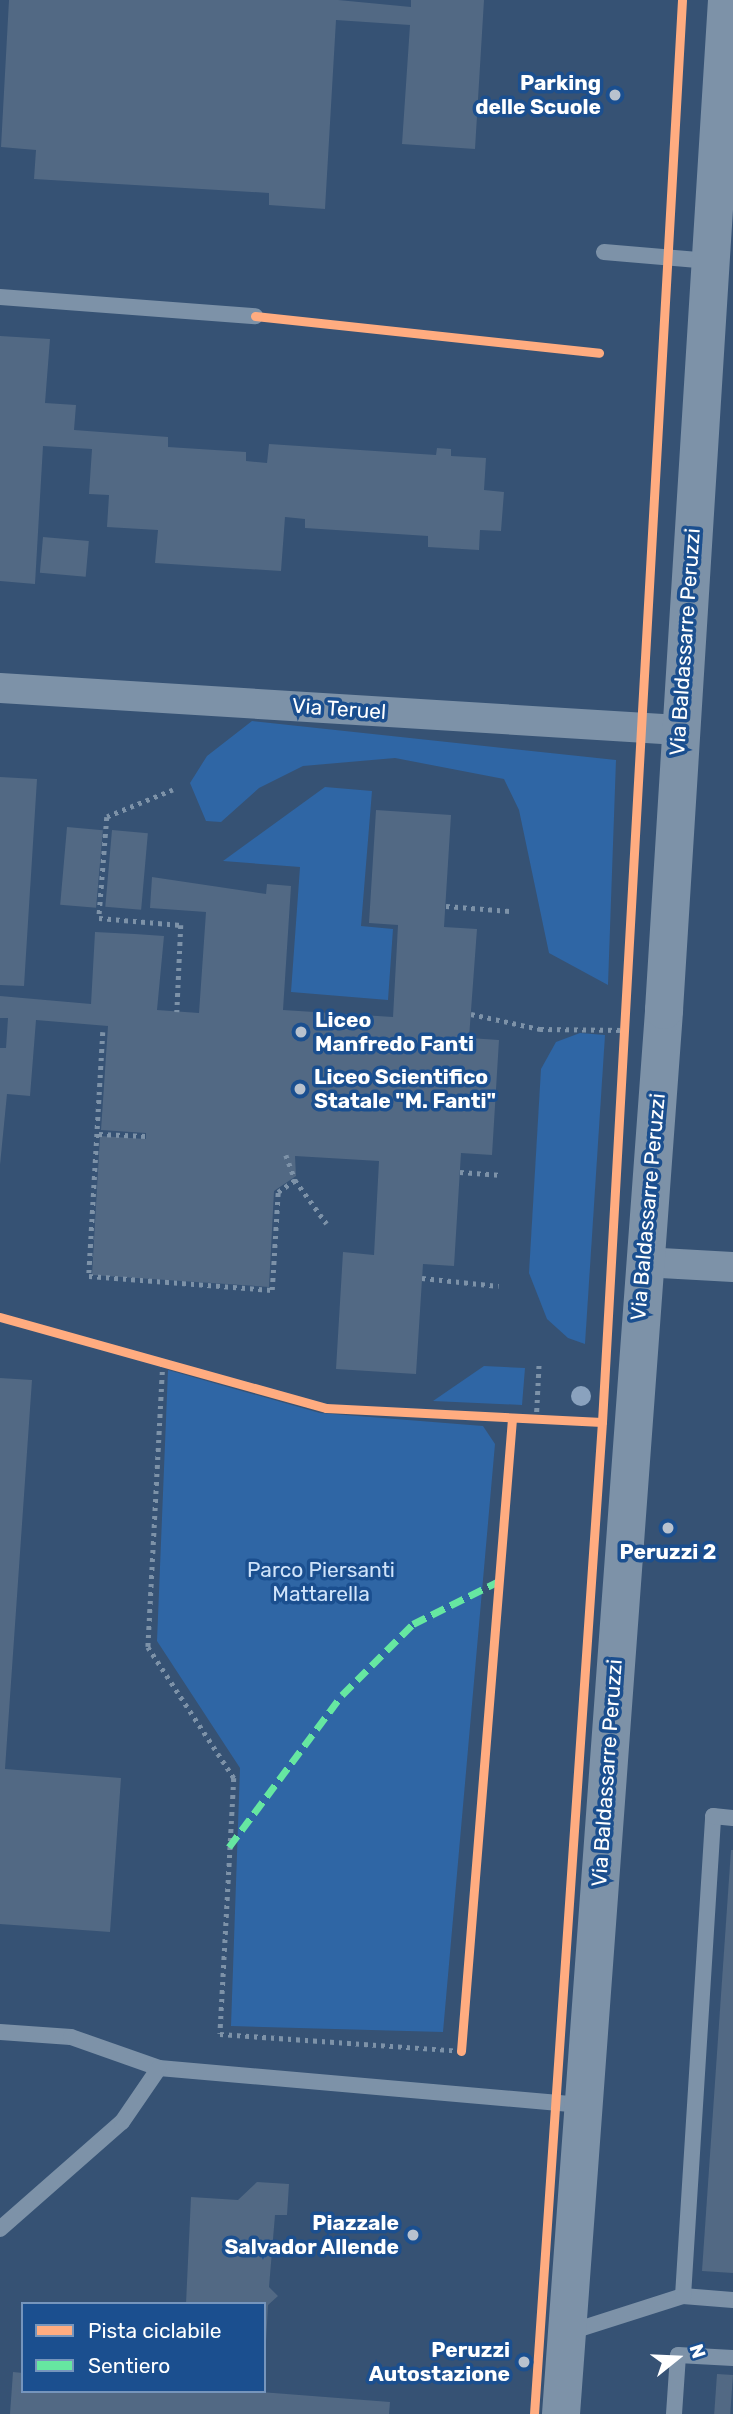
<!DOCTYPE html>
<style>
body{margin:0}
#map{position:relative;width:733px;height:2414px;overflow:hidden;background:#365274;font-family:Rubik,sans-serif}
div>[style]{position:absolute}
.green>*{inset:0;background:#2f66a5}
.building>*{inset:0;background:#526984;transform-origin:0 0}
.path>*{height:4.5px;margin-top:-2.25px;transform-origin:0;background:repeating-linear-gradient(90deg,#7d92a8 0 3.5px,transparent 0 8.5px)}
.service>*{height:16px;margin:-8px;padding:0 8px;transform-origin:8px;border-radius:8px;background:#7d92a8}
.minor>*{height:30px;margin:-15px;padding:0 15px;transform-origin:15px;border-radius:15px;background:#7d92a8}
.tertiary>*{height:38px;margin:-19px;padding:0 19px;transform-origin:19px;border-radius:19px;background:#7d92a8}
.quiet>*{height:7px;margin-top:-3.5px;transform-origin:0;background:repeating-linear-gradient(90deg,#66e7a1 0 14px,transparent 0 21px)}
.cycleway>*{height:9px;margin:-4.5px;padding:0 4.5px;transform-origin:4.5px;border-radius:4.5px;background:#ffac80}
.trees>*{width:20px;height:20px;margin:-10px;border-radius:50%;background:#8aa2be}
.dots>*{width:19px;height:19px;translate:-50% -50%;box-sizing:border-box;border:4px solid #1b4f8f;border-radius:50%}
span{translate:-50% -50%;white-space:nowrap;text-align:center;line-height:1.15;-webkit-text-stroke:7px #1b4f8f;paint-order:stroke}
.poi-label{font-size:21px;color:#fff;font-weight:700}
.right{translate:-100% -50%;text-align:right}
.left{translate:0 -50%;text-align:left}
.street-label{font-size:21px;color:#fff}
.park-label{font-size:21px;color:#cfe3fa}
.legend{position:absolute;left:21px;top:2302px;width:245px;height:91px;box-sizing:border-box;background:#1b4f8f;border:2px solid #7695bc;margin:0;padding:9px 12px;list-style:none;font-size:21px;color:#fff}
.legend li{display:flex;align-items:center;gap:14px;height:35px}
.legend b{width:35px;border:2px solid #7695bc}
.north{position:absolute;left:642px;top:2323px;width:70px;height:70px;-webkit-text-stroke:5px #1b4f8f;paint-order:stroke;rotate:72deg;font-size:19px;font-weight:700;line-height:28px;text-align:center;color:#fff}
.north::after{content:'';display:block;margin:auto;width:24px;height:32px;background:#fff;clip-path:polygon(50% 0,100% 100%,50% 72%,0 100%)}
</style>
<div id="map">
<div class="green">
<i style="clip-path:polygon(252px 721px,616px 760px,608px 985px,549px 953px,519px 810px,504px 779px,395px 758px,303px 766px,259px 788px,221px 822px,206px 821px,190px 783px,207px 756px)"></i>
<i style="clip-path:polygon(325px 787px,372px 791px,361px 926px,393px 929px,388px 1000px,291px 992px,300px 867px,223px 861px)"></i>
<i style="clip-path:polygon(580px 1033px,605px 1035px,585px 1344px,568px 1338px,547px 1319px,529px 1273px,541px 1069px,556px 1042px)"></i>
<i style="clip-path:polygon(484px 1366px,525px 1368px,522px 1405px,433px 1401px)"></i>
<i style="clip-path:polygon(168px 1370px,320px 1413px,483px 1426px,495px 1444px,443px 2032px,231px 2026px,240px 1768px,157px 1641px)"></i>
</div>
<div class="building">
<i style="clip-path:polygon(9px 0,338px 0,411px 7px,411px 0,484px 0,475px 149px,402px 144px,410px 25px,336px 20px,325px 209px,269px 205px,269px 193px,34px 179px,36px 150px,1px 147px)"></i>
<i style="clip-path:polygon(0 336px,50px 339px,45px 403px,76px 405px,74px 430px,168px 437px,168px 447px,246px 452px,246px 461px,267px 463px,269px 444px,436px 455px,437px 448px,451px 449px,451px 456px,486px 458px,484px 490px,504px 492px,501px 531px,480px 530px,479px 550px,428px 547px,428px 536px,305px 528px,305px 519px,285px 517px,281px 571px,155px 563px,158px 530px,107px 527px,109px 495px,89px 494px,92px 449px,43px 446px,35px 584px,0 581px)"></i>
<i style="left:43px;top:537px;width:46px;height:36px;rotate:5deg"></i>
<i style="clip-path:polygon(0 777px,37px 779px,24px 986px,0 985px)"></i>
<i style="clip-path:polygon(376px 810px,451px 815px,444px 927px,477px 929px,469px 1038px,499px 1040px,492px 1155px,461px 1153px,454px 1266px,423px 1264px,416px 1374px,336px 1369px,343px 1252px,374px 1255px,379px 1161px,295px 1156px,296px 1176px,274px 1191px,269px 1287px,92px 1275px,100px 1136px,146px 1139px,146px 1133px,101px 1130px,108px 1026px,36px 1020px,30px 1096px,7px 1094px,0 1165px,0 1048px,6px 1048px,8px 1018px,0 1018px,0 996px,91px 1004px,95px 932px,135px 934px,164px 936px,157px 1010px,199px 1013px,206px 912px,150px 908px,152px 877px,266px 894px,267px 884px,291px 886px,283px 1010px,393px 1017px,398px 925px,369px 923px)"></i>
<i style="left:67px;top:827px;width:36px;height:78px;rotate:5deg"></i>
<i style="left:112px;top:830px;width:36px;height:77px;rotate:5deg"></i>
<i style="clip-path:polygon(0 1378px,32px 1380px,5px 1769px,121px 1778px,110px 1932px,0 1924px)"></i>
<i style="clip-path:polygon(731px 1850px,733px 1850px,733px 2273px,702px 2271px)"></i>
<i style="clip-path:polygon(257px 2182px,289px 2184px,287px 2215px,275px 2215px,269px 2287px,278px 2296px,268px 2305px,266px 2342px,264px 2304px,186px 2304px,191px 2197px,238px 2200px)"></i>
<i style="clip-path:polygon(13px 2372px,23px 2373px,23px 2391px,247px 2391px,390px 2402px,389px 2414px,10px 2414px)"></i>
<i style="left:717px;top:2374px;width:16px;height:40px;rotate:4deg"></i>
</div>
<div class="path">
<i style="left:173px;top:790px;width:71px;rotate:157.8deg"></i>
<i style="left:107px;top:817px;width:101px;rotate:94.5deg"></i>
<i style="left:99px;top:918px;width:82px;rotate:4.9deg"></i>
<i style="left:181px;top:925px;width:87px;rotate:92.6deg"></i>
<i style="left:446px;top:906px;width:64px;rotate:4.5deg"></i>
<i style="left:471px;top:1014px;width:71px;rotate:12.3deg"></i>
<i style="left:540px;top:1029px;width:85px;rotate:0.7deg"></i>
<i style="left:103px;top:1032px;width:244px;rotate:93.3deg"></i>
<i style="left:89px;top:1276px;width:184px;rotate:4.4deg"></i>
<i style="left:272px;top:1290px;width:98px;rotate:-86.5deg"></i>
<i style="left:278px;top:1192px;width:21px;rotate:-35deg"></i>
<i style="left:99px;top:1134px;width:47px;rotate:2.4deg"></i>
<i style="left:286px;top:1155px;width:27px;rotate:70deg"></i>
<i style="left:295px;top:1180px;width:54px;rotate:54deg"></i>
<i style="left:460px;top:1172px;width:42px;rotate:4.1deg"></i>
<i style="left:422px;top:1278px;width:77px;rotate:5.9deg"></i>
<i style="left:163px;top:1363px;width:284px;rotate:93deg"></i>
<i style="left:148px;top:1647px;width:157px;rotate:56.7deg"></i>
<i style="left:234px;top:1778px;width:256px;rotate:93.1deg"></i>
<i style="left:220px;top:2034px;width:242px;rotate:4deg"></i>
<i style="left:536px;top:1420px;width:59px;rotate:-87.1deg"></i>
</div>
<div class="service">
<i style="left:604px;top:252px;width:106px;rotate:4.9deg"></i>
<i style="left:0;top:297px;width:256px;rotate:4.3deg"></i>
<i style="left:0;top:2032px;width:71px;rotate:4deg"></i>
<i style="left:71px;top:2037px;width:93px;rotate:19.4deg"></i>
<i style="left:159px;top:2068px;width:427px;rotate:5deg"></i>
<i style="left:0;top:2229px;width:162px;rotate:-41.3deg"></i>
<i style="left:122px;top:2122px;width:65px;rotate:-55.6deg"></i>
<i style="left:683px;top:2296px;width:50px;rotate:4.6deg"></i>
<i style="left:567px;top:2333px;width:122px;rotate:-17.7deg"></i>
<i style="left:683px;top:2296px;width:481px;rotate:-86.4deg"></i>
<i style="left:713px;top:1816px;width:20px;rotate:6deg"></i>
<i style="left:674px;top:2414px;width:59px;rotate:-86.1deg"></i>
<i style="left:678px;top:2355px;width:55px;rotate:3.1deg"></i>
</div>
<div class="minor">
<i style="left:0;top:688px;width:680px;rotate:3.54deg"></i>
<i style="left:643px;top:1262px;width:90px;rotate:3.2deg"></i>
</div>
<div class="tertiary">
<i style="left:561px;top:2414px;width:1408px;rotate:-85.8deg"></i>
<i style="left:664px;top:1010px;width:1012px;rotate:-86.43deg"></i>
</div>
<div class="quiet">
<i style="left:229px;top:1847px;width:189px;rotate:-53.4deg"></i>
<i style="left:342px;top:1695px;width:100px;rotate:-45deg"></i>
<i style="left:413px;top:1624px;width:96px;rotate:-26.6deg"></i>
</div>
<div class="cycleway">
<i style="left:255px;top:316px;width:346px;rotate:6.1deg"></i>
<i style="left:0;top:1317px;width:338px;rotate:15.6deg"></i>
<i style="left:326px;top:1408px;width:276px;rotate:2.9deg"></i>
<i style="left:461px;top:2051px;width:634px;rotate:-85.39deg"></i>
<i style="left:534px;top:2414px;width:994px;rotate:-86.08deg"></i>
<i style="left:602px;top:1422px;width:1424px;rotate:-86.78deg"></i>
</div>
<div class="trees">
<i style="left:581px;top:1396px"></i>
</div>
<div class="dots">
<i style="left:615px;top:95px;background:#b9c2ce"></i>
<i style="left:301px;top:1032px;background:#b9c2ce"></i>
<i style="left:300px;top:1089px;background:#b9c2ce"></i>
<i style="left:668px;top:1528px;background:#b9c2ce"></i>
<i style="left:413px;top:2235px;background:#b9c2ce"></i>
<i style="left:524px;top:2362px;background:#b9c2ce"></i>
</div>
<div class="poi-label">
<span class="right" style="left:601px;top:95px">Parking<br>delle Scuole</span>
<span class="left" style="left:315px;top:1032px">Liceo<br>Manfredo Fanti</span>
<span class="left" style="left:314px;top:1089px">Liceo Scientifico<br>Statale "M. Fanti"</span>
<span style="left:668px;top:1552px">Peruzzi 2</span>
<span class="right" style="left:399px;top:2235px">Piazzale<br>Salvador Allende</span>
<span class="right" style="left:510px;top:2362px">Peruzzi<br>Autostazione</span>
</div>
<div class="street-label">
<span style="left:685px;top:642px;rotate:-86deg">Via Baldassarre Peruzzi</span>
<span style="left:339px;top:709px;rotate:4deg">Via Teruel</span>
<span style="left:648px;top:1207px;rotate:-85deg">Via Baldassarre Peruzzi</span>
<span style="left:607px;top:1773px;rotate:-86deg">Via Baldassarre Peruzzi</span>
</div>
<div class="park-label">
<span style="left:321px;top:1582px">Parco Piersanti<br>Mattarella</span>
</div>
<ul class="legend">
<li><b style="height:9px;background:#ffac80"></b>Pista ciclabile</li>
<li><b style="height:9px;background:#66e7a1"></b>Sentiero</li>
</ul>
<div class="north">N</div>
</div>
